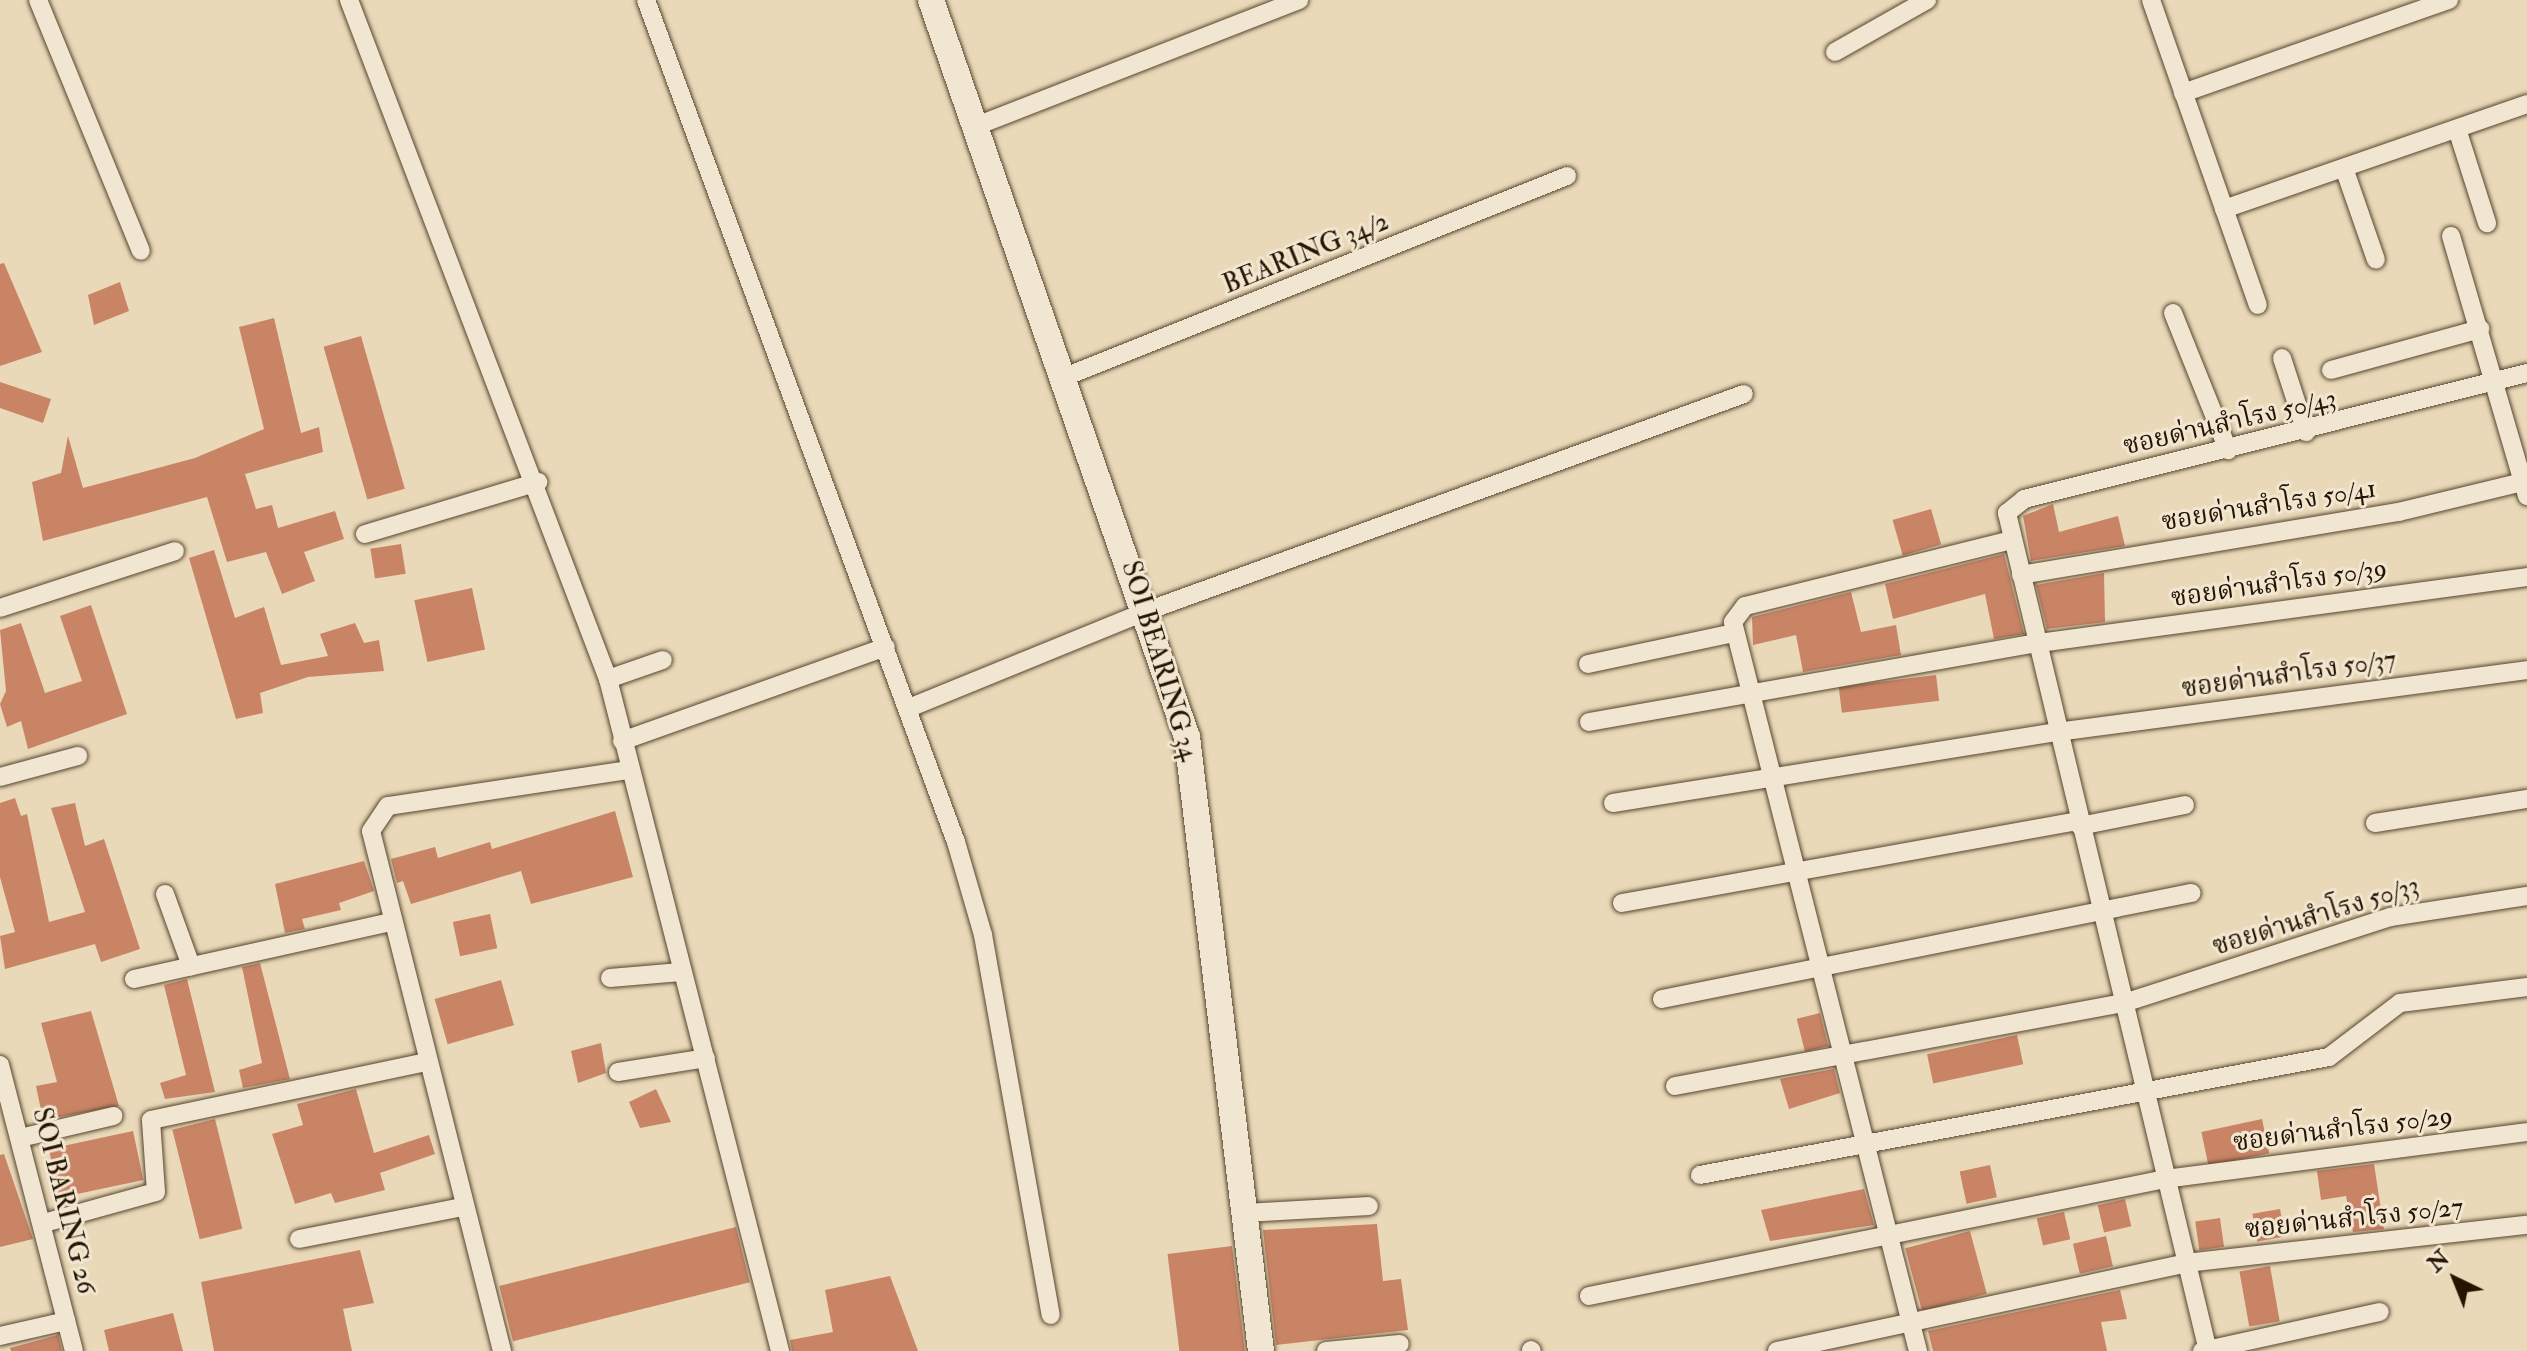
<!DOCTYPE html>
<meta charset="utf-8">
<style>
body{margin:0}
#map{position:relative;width:2527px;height:1351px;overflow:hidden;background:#ead9b8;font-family:"IM FELL Double Pica","Noto Serif Thai",serif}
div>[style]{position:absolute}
.building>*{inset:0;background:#c98466;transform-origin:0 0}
.roads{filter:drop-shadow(0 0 2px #56452e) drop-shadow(0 0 2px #56452e)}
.street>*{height:18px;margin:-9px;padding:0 9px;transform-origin:9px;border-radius:9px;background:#f1e6d1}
.secondary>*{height:26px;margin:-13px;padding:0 13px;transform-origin:13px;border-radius:13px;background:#f1e6d1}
span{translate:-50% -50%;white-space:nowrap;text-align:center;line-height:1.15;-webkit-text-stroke:6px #f1e6d1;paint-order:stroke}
.street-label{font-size:26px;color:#251400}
.north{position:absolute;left:2415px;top:1239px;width:80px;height:80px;-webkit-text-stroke:6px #f1e6d1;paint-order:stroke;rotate:317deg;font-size:22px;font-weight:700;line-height:32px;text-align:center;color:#251400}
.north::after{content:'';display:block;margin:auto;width:28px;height:36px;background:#251400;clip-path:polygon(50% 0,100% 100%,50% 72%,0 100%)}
</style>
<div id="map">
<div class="building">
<i style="clip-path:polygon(4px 263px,42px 352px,0 366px,0 264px)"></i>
<i style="clip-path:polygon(120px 282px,129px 311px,94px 325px,88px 295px)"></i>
<i style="clip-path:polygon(274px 318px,301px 433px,319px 427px,323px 452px,245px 474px,256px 509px,272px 505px,278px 528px,335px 511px,344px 539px,304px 552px,315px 581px,282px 594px,266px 552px,227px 562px,207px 497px,43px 541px,32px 482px,61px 473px,68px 436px,83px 488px,195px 458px,264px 429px,239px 327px)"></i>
<i style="left:361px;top:336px;width:159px;height:39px;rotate:74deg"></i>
<i style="clip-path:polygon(0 382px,51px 399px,43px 423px,0 408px)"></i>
<i style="clip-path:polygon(2053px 504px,2059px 532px,2118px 516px,2125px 546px,2031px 561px,2023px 516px)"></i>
<i style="left:1931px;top:509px;width:37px;height:40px;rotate:74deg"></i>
<i style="left:401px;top:544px;width:30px;height:31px;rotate:81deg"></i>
<i style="clip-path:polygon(214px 550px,235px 618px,264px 607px,281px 665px,328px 656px,320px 634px,355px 623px,364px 643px,379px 640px,384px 671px,308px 677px,260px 693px,263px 713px,236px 719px,189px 558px)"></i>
<i style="clip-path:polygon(2004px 554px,2024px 634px,1994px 639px,1985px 594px,1893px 619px,1885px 584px)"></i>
<i style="clip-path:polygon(2104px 573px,2105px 622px,2047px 629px,2036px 585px)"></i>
<i style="left:472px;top:588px;width:63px;height:59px;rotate:78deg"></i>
<i style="clip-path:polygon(1851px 592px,1861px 632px,1896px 625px,1901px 655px,1803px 672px,1796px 635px,1753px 645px,1752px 617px)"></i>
<i style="clip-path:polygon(91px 605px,127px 714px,28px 749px,21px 721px,7px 727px,0 704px,6px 691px,0 630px,21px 623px,45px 693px,82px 681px,60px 616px)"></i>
<i style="left:1936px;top:675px;width:26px;height:98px;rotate:83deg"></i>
<i style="clip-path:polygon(15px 798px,21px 816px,27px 814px,49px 922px,85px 912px,51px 808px,75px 803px,85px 846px,104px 839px,140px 949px,101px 962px,95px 944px,5px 969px,0 936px,15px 932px,0 877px,0 803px)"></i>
<i style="clip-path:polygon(615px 811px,633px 877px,531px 904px,521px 871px,411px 904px,403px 881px,397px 883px,391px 859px,435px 847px,438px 858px,490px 842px,492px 849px)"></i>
<i style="clip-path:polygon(364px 861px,374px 891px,339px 903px,341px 910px,302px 919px,305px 929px,285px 933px,275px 884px)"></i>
<i style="left:490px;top:914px;width:35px;height:38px;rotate:78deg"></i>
<i style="clip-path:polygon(260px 963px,290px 1079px,243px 1088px,239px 1070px,262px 1063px,242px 967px)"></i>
<i style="clip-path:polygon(187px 979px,215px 1092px,165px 1099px,160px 1083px,186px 1075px,164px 985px)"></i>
<i style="left:501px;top:980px;width:47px;height:69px;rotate:74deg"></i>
<i style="clip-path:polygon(91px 1011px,119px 1106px,43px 1120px,36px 1086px,57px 1082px,41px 1023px)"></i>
<i style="left:1820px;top:1013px;width:34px;height:24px;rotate:76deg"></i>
<i style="left:2017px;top:1035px;width:30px;height:92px;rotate:78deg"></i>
<i style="clip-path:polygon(601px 1043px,606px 1073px,578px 1083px,571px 1051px)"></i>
<i style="clip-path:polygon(1834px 1069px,1840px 1093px,1789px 1109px,1780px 1079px)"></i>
<i style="clip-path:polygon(356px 1089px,374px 1153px,429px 1135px,435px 1154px,380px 1173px,385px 1190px,335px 1203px,331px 1193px,295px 1204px,272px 1134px,303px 1125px,297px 1104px)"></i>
<i style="clip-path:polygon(656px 1089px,671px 1122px,640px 1128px,629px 1102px)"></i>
<i style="left:215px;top:1119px;width:113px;height:44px;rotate:76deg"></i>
<i style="left:2262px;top:1119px;width:35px;height:62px;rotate:78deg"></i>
<i style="left:133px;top:1131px;width:50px;height:86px;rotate:78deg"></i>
<i style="clip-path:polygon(4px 1154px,33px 1239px,0 1247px,0 1155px)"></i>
<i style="clip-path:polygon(2374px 1164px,2384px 1229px,2353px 1232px,2346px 1196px,2321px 1200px,2317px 1171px)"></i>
<i style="left:1990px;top:1165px;width:33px;height:31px;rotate:78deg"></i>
<i style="clip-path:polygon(1864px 1189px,1874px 1225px,1770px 1241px,1761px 1210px)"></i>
<i style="left:2125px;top:1199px;width:28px;height:28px;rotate:77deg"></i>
<i style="left:2280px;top:1209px;width:28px;height:28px;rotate:80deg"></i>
<i style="left:2064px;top:1212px;width:28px;height:28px;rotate:77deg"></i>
<i style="left:2220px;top:1218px;width:29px;height:25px;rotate:82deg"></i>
<i style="clip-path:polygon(1377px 1224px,1383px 1281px,1401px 1279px,1408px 1330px,1276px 1345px,1263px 1230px)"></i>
<i style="left:736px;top:1227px;width:57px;height:244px;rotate:76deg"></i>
<i style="left:1970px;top:1231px;width:65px;height:67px;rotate:75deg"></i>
<i style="left:2106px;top:1236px;width:31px;height:34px;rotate:77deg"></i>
<i style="left:1232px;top:1246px;width:106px;height:65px;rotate:83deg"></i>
<i style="clip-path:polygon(360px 1250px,374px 1303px,343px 1309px,352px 1351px,214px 1351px,201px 1282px)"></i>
<i style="left:2270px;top:1266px;width:56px;height:31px;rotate:80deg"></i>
<i style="clip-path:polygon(890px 1276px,918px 1351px,792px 1351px,790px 1340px,833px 1332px,825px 1290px)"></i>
<i style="clip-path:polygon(2120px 1290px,2127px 1319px,2101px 1322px,2107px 1351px,1933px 1351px,1928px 1331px)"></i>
<i style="clip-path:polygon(173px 1313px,183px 1351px,109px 1351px,104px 1330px)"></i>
<i style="clip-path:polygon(58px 1335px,62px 1351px,11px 1351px,10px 1348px)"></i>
</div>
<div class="roads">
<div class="street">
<i style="left:38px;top:0;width:271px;rotate:67.7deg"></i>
<i style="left:349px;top:0;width:727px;rotate:69.12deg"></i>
<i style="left:608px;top:679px;width:694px;rotate:75.64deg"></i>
<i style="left:646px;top:0;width:897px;rotate:69.79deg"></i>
<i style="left:956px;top:842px;width:97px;rotate:73.8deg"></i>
<i style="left:983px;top:935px;width:386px;rotate:79.9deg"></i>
<i style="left:2151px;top:0;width:323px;rotate:70.7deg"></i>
<i style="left:1835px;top:52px;width:106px;rotate:-29.5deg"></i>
<i style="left:2183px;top:93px;width:282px;rotate:-19.3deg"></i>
<i style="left:976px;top:126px;width:347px;rotate:-21.3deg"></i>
<i style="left:2457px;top:129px;width:99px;rotate:72.3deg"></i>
<i style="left:2344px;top:168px;width:97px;rotate:70.8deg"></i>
<i style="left:2224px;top:209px;width:321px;rotate:-19.1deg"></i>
<i style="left:2451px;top:236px;width:271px;rotate:73.7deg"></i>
<i style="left:2173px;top:313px;width:148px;rotate:68.1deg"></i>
<i style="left:2282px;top:358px;width:78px;rotate:72deg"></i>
<i style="left:2331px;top:370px;width:155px;rotate:-15.4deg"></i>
<i style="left:1062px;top:378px;width:544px;rotate:-21.8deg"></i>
<i style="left:365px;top:534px;width:181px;rotate:-16.7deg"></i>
<i style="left:2021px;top:575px;width:383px;rotate:-9.5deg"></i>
<i style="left:2399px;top:512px;width:132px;rotate:-13.6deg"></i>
<i style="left:0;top:608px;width:184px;rotate:-18deg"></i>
<i style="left:1588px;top:664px;width:149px;rotate:-12deg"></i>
<i style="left:608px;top:679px;width:58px;rotate:-19.1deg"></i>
<i style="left:909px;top:708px;width:257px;rotate:-22.2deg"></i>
<i style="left:1147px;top:611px;width:635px;rotate:-19.98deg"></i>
<i style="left:1589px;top:722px;width:457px;rotate:-10deg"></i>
<i style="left:2039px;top:643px;width:492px;rotate:-7.7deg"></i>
<i style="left:622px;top:741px;width:280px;rotate:-19.6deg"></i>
<i style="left:0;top:777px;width:81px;rotate:-15.1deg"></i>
<i style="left:1613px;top:803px;width:450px;rotate:-9.1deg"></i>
<i style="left:2057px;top:732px;width:474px;rotate:-7.5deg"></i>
<i style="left:2375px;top:823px;width:154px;rotate:-9deg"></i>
<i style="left:2080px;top:826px;width:107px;rotate:-11.3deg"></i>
<i style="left:165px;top:894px;width:77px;rotate:70.1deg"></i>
<i style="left:1622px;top:903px;width:463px;rotate:-10.2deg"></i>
<i style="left:610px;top:978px;width:71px;rotate:-4.8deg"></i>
<i style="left:134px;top:979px;width:263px;rotate:-12.5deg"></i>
<i style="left:1662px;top:999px;width:540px;rotate:-11.33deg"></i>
<i style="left:0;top:1065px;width:295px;rotate:75.5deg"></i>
<i style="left:618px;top:1072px;width:89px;rotate:-9deg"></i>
<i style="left:1675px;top:1086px;width:457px;rotate:-10.5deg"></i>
<i style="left:2124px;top:1003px;width:281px;rotate:-17.9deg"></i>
<i style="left:2391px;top:917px;width:138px;rotate:-8.8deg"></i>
<i style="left:20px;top:1138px;width:96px;rotate:-13.3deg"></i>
<i style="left:1700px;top:1175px;width:640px;rotate:-10.63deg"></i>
<i style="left:2329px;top:1057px;width:89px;rotate:-37.3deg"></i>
<i style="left:2400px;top:1003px;width:128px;rotate:-7.2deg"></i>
<i style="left:1245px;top:1213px;width:124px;rotate:-3.2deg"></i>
<i style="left:44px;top:1223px;width:116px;rotate:-15.5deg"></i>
<i style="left:156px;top:1192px;width:72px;rotate:-94deg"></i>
<i style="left:151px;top:1120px;width:282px;rotate:-11.9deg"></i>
<i style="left:299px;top:1239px;width:166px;rotate:-11.1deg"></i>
<i style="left:1589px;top:1296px;width:588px;rotate:-11.48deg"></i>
<i style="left:2165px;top:1179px;width:365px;rotate:-7.4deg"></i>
<i style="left:0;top:1336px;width:68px;rotate:-12.8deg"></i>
<i style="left:1531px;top:1350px;width:1px;rotate:45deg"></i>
<i style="left:502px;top:1351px;width:536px;rotate:-104.14deg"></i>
<i style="left:371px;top:831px;width:30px;rotate:-56deg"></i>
<i style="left:388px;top:806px;width:245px;rotate:-8.5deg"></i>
<i style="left:1326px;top:1351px;width:74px;rotate:-5.4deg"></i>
<i style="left:1777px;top:1351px;width:418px;rotate:-12.1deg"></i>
<i style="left:2186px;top:1263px;width:343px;rotate:-6.4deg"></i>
<i style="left:1918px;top:1351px;width:752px;rotate:-104.24deg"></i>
<i style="left:1733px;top:622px;width:20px;rotate:-53deg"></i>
<i style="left:1745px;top:606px;width:274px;rotate:-13.9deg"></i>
<i style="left:2202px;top:1351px;width:182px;rotate:-12.4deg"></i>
<i style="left:2208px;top:1351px;width:862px;rotate:-103.49deg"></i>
<i style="left:2007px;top:513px;width:22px;rotate:-39deg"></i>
<i style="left:2024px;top:499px;width:519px;rotate:-14.06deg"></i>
</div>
<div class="secondary">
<i style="left:931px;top:0;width:780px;rotate:70.85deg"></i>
<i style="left:1187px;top:737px;width:618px;rotate:83.13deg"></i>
</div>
</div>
<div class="street-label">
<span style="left:1306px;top:254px;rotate:-22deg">BEARING 34/2</span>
<span style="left:2230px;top:423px;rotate:-13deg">ซอยด่านสำโรง 50/43</span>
<span style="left:2269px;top:506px;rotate:-9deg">ซอยด่านสำโรง 50/41</span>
<span style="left:2279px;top:584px;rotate:-8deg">ซอยด่านสำโรง 50/39</span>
<span style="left:1159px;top:661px;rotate:73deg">SOI BEARING 34</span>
<span style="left:2289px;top:675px;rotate:-8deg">ซอยด่านสำโรง 50/37</span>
<span style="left:2316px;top:917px;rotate:-17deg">ซอยด่านสำโรง 50/33</span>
<span style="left:2343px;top:1130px;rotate:-7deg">ซอยด่านสำโรง 50/29</span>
<span style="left:63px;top:1201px;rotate:76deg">SOI BARING 26</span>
<span style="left:2354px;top:1219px;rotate:-6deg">ซอยด่านสำโรง 50/27</span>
</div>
<div class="north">N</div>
</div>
